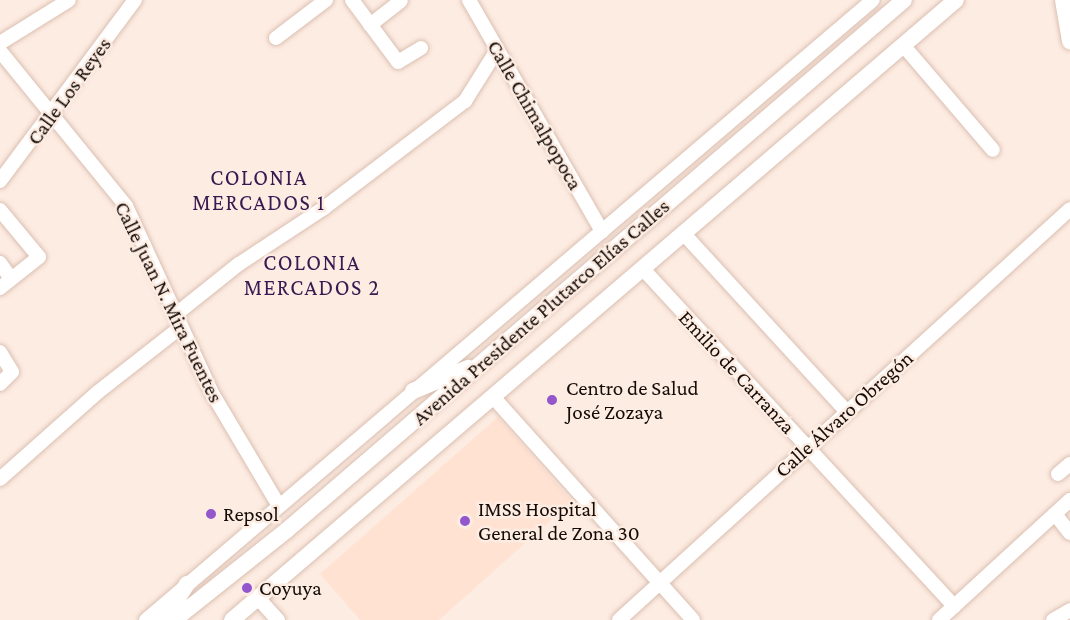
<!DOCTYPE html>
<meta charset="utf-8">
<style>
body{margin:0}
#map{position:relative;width:1070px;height:620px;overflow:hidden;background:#fdece2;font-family:"Crimson Pro",serif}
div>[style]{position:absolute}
.built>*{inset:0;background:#ffe2d2}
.roads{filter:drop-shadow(0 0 2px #dbbfb1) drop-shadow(0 0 2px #dbbfb1)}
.minor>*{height:14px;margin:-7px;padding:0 7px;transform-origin:7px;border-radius:7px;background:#fff}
.major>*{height:16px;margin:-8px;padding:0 8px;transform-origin:8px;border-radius:8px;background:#fff}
.dots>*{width:16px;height:16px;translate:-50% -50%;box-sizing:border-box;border:3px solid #fdece2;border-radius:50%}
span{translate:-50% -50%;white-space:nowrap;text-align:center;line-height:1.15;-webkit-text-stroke:5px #fdece2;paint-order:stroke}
.street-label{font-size:21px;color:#140b07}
.poi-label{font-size:21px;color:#140b07}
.left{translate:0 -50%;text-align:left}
.neighbourhood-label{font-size:22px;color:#381a52;letter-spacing:1.5px}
</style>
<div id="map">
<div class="built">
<i style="clip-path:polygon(498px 417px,572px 501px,439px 620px,360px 620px,320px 574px)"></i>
</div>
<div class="roads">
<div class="minor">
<i style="left:352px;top:0;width:77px;rotate:53.4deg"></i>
<i style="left:398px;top:62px;width:27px;rotate:-31deg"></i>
<i style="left:469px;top:0;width:267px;rotate:60.1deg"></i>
<i style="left:370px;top:25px;width:39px;rotate:-38deg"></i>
<i style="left:276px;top:38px;width:63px;rotate:-37.2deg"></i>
<i style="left:0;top:43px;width:81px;rotate:-31.9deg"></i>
<i style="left:903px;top:45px;width:138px;rotate:49.4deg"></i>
<i style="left:0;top:51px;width:200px;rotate:50.9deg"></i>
<i style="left:126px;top:206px;width:206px;rotate:65.3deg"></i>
<i style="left:212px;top:393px;width:131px;rotate:59.3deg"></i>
<i style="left:0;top:181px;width:226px;rotate:-53.3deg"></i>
<i style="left:0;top:210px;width:61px;rotate:50.3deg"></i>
<i style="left:39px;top:257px;width:50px;rotate:141.5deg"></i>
<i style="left:684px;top:234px;width:241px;rotate:47.5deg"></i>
<i style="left:0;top:263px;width:19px;rotate:55deg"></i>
<i style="left:643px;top:269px;width:459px;rotate:47.3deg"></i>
<i style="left:175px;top:315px;width:82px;rotate:-38.6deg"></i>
<i style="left:239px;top:264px;width:102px;rotate:-33.4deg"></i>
<i style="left:324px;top:208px;width:177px;rotate:-37.2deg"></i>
<i style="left:465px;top:101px;width:60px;rotate:-57.9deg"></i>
<i style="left:0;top:352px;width:23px;rotate:59deg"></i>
<i style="left:12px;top:372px;width:17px;rotate:135deg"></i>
<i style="left:494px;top:398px;width:298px;rotate:48.1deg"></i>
<i style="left:1058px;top:474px;width:16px;rotate:-40deg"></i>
<i style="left:0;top:479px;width:131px;rotate:-41.6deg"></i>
<i style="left:98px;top:392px;width:105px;rotate:-38.1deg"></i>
<i style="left:1055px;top:514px;width:24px;rotate:52deg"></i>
<i style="left:258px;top:598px;width:30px;rotate:48deg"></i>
<i style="left:146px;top:620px;width:955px;rotate:-40.46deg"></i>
<i style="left:619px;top:620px;width:610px;rotate:-42.34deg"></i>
<i style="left:939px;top:620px;width:178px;rotate:-42.5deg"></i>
<i style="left:1053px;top:620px;width:20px;rotate:-30deg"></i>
</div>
<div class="major">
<i style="left:1063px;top:0;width:42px;rotate:80.3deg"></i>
<i style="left:413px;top:391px;width:60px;rotate:-22.7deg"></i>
<i style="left:164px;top:620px;width:43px;rotate:-57.4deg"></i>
<i style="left:174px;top:620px;width:144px;rotate:-38.5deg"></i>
<i style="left:287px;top:530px;width:813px;rotate:-40.66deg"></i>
<i style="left:232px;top:620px;width:953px;rotate:-40.58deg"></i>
</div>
</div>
<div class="dots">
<i style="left:552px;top:400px;background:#9456cd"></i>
<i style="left:211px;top:514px;background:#9456cd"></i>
<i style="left:465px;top:521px;background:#9456cd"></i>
<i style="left:247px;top:588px;background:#9456cd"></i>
</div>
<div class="street-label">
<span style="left:69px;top:91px;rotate:-54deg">Calle Los Reyes</span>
<span style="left:535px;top:115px;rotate:60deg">Calle Chimalpopoca</span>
<span style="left:169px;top:302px;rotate:64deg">Calle Juan N. Mira Fuentes</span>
<span style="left:541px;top:312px;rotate:-41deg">Avenida Presidente Plutarco Elías Calles</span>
<span style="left:737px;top:372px;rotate:47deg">Emilio de Carranza</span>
<span style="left:844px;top:414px;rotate:-42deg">Calle Álvaro Obregón</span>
</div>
<div class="poi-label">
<span class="left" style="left:566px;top:400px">Centro de Salud<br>José Zozaya</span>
<span class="left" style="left:478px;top:521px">IMSS Hospital<br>General de Zona 30</span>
<span class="left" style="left:223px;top:514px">Repsol</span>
<span class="left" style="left:259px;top:588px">Coyuya</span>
</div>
<div class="neighbourhood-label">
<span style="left:259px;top:190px">COLONIA<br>MERCADOS 1</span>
<span style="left:312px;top:275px">COLONIA<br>MERCADOS 2</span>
</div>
</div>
